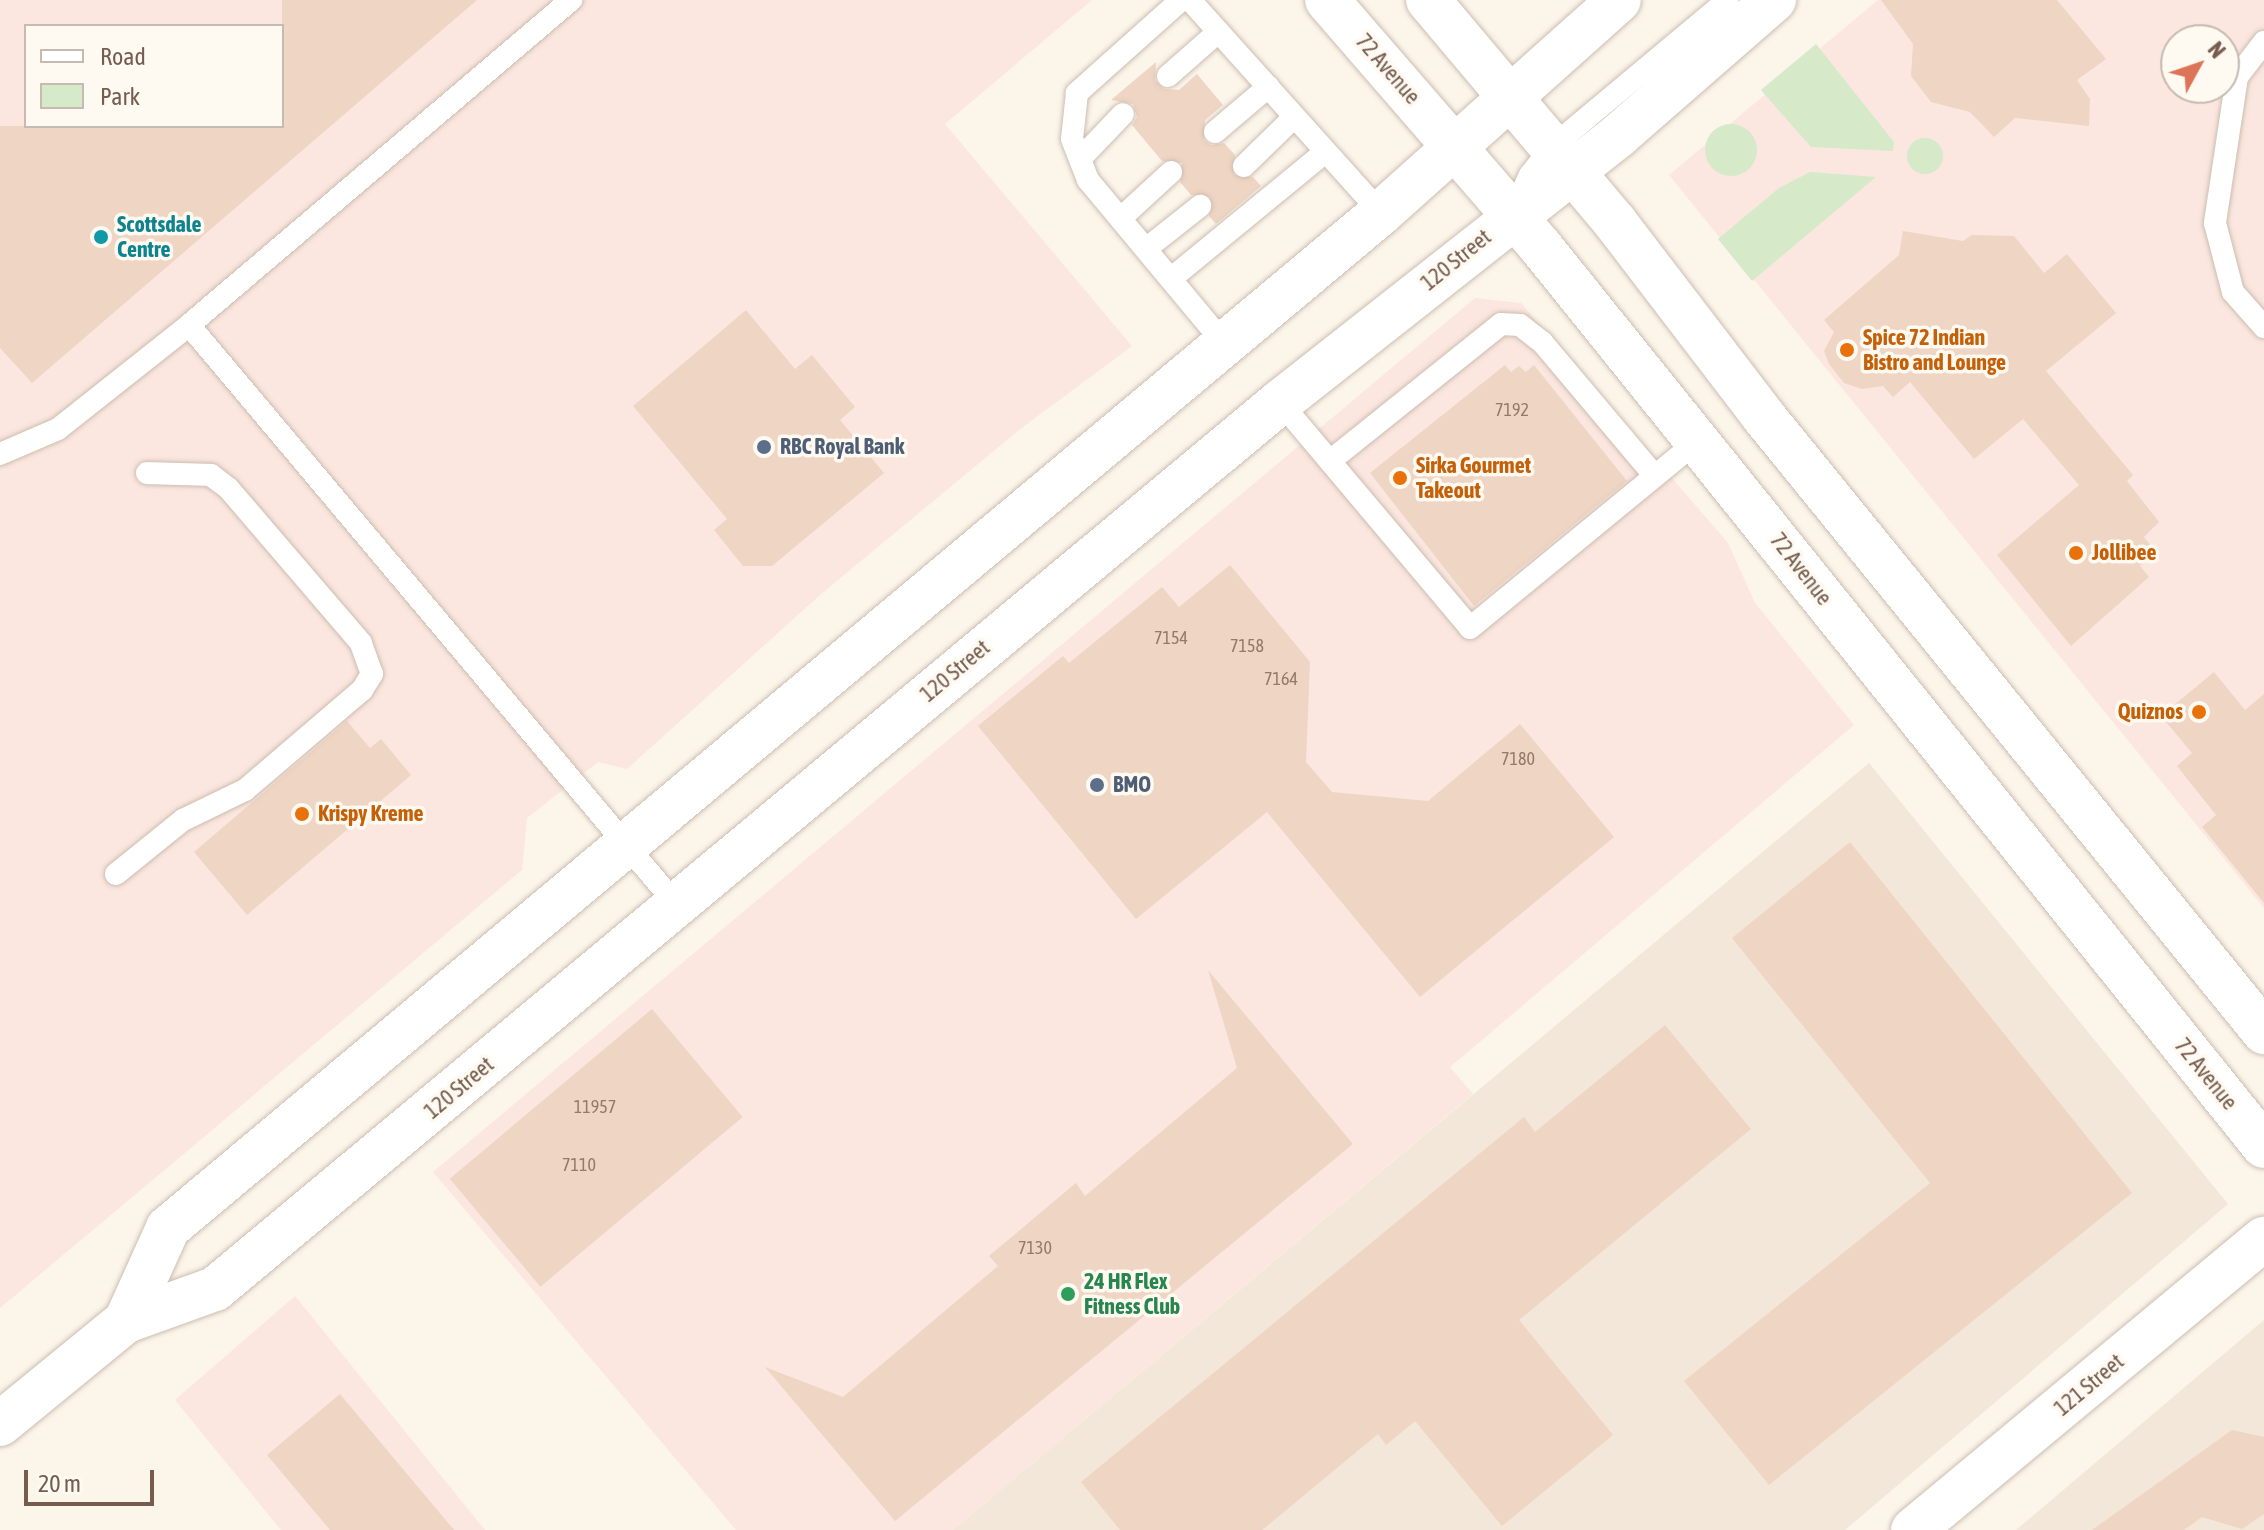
<!DOCTYPE html>
<style>
body{margin:0}
#map{position:relative;width:2264px;height:1530px;overflow:hidden;background:#fbf5ea;font-family:"Asap Condensed",sans-serif}
div>[style]{position:absolute}
.residential>*{inset:0;background:#f3e7d9}
.commercial>*{inset:0;background:#fbe7df}
.green>*{inset:0;background:#d6e9c9}
.round{border-radius:50%}
.building>*{inset:0;background:#efd5c3;transform-origin:0 0}
.roads{filter:drop-shadow(0 0 2px #cdbdb0) drop-shadow(0 0 2px #cdbdb0)}
.service>*{height:22px;margin:-11px;padding:0 11px;transform-origin:11px;border-radius:11px;background:#fff}
.minor>*{height:44px;margin:-22px;padding:0 22px;transform-origin:22px;border-radius:22px;background:#fff}
.secondary>*{height:44px;margin:-22px;padding:0 22px;transform-origin:22px;border-radius:22px;background:#fff}
.dots>*{width:22px;height:22px;translate:-50% -50%;box-sizing:border-box;border:4px solid #fef9f1;border-radius:50%}
span{translate:-50% -50%;white-space:nowrap;text-align:center;line-height:1.15;-webkit-text-stroke:7px #fef9f1;paint-order:stroke}
.number-label{font-size:18px;color:#947a6c}
.number-label span{-webkit-text-stroke-width:0}
.street-label{font-size:22px;color:#755c4f}
.culture-label{font-size:22px;color:#0d838f;font-weight:700}
.left{translate:0 -50%;text-align:left}
.food-label{font-size:22px;color:#c56008;font-weight:700}
.right{translate:-100% -50%;text-align:right}
.service-label{font-size:22px;color:#4e5e75;font-weight:700}
.leisure-label{font-size:22px;color:#27864d;font-weight:700}
.legend{position:absolute;left:24px;top:24px;width:260px;height:104px;box-sizing:border-box;background:#fef9f1;border:2px solid #c7bab0;margin:0;padding:10px 14px;list-style:none;font-size:24px;color:#755c4f}
.legend li{display:flex;align-items:center;gap:16px;height:40px}
.legend b{width:40px;border:2px solid #c7bab0}
.north{position:absolute;left:2160px;top:24px;width:80px;height:80px;box-sizing:border-box;background:#fef9f1;border:2px solid #c7bab0;border-radius:50%;rotate:50deg;font-size:22px;font-weight:700;line-height:32px;text-align:center;color:#755c4f}
.north::after{content:'';display:block;margin:auto;width:28px;height:36px;background:#dd7458;clip-path:polygon(50% 0,100% 100%,50% 72%,0 100%)}
.scale{position:absolute;left:24px;top:1470px;width:130px;height:36px;box-sizing:border-box;border:4px solid #755c4f;border-top:0;padding-left:10px;font-size:24px;line-height:28px;white-space:nowrap;color:#755c4f;-webkit-text-stroke:6px #fef9f1;paint-order:stroke}
</style>
<div id="map">
<div class="residential">
<i style="clip-path:polygon(1869px 763px,2228px 1204px,1845px 1530px,953px 1530px)"></i>
<i style="clip-path:polygon(2264px 1320px,2264px 1530px,2016px 1530px)"></i>
</div>
<div class="commercial">
<i style="clip-path:polygon(evenodd,0 0,1092px 0,945px 124px,1132px 346px,1019px 430px,820px 595px,627px 769px,598px 762px,527px 818px,522px 870px,0 1308px,0 0,26px 26px,282px 26px,282px 126px,26px 126px,26px 26px)"></i>
<i style="clip-path:polygon(evenodd,1878px 0,2264px 0,2264px 908px,1669px 175px,1878px 0,2176px 40px,2224px 40px,2224px 88px,2176px 88px,2176px 40px)"></i>
<i style="clip-path:polygon(1475px 298px,1521px 303px,1728px 543px,1755px 603px,1854px 725px,1450px 1067px,1473px 1094px,953px 1530px,736px 1530px,433px 1172px)"></i>
<i style="clip-path:polygon(295px 1296px,485px 1530px,281px 1530px,175px 1400px)"></i>
</div>
<div class="green">
<i style="clip-path:polygon(1816px 44px,1894px 142px,1893px 151px,1811px 147px,1761px 90px)"></i>
<i class="round" style="left:1705px;top:124px;width:52px;height:52px"></i>
<i class="round" style="left:1907px;top:138px;width:36px;height:36px"></i>
<i style="clip-path:polygon(1810px 172px,1876px 177px,1752px 281px,1718px 239px,1779px 188px)"></i>
</div>
<div class="building">
<i style="clip-path:polygon(282px 0,477px 0,32px 383px,0 348px,0 126px,282px 126px)"></i>
<i style="clip-path:polygon(1881px 0,2057px 0,2106px 59px,2077px 80px,2090px 99px,2089px 126px,2015px 118px,1994px 137px,1970px 112px,1931px 102px,1911px 76px,1913px 44px)"></i>
<i style="clip-path:polygon(1156px 62px,1155px 80px,1164px 89px,1179px 90px,1197px 74px,1223px 105px,1205px 120px,1204px 140px,1211px 145px,1224px 143px,1235px 155px,1234px 175px,1253px 177px,1261px 186px,1216px 224px,1209px 216px,1210px 197px,1191px 195px,1180px 182px,1182px 163px,1162px 161px,1132px 125px,1137px 117px,1133px 104px,1111px 100px)"></i>
<i style="clip-path:polygon(1903px 231px,1963px 241px,1972px 235px,2014px 236px,2044px 273px,2067px 254px,2116px 313px,2046px 371px,2133px 475px,2127px 481px,2159px 522px,2144px 537px,2157px 553px,2140px 566px,2149px 577px,2071px 646px,1997px 555px,2079px 485px,2023px 419px,1974px 459px,1910px 382px,1893px 397px,1883px 386px,1862px 389px,1844px 383px,1829px 364px,1824px 351px,1834px 332px,1824px 320px,1899px 255px)"></i>
<i style="clip-path:polygon(746px 310px,795px 369px,812px 355px,855px 407px,840px 420px,884px 473px,772px 566px,743px 566px,714px 530px,727px 519px,633px 406px)"></i>
<i style="clip-path:polygon(1505px 365px,1511px 372px,1519px 366px,1526px 372px,1534px 365px,1627px 481px,1474px 606px,1370px 473px)"></i>
<i style="clip-path:polygon(1230px 565px,1310px 662px,1306px 762px,1332px 792px,1428px 801px,1520px 724px,1614px 837px,1420px 997px,1267px 812px,1136px 919px,978px 726px,1063px 656px,1069px 663px,1162px 587px,1179px 607px)"></i>
<i style="clip-path:polygon(2214px 672px,2245px 710px,2264px 694px,2264px 903px,2202px 827px,2216px 815px,2177px 766px,2192px 753px,2161px 716px)"></i>
<i style="clip-path:polygon(347px 721px,370px 748px,381px 739px,411px 775px,247px 915px,194px 852px)"></i>
<i style="clip-path:polygon(1850px 842px,2132px 1193px,1769px 1485px,1684px 1381px,1930px 1183px,1732px 938px)"></i>
<i style="clip-path:polygon(1208px 970px,1353px 1144px,895px 1521px,765px 1367px,843px 1397px,998px 1266px,989px 1256px,1076px 1183px,1085px 1196px,1237px 1068px)"></i>
<i style="left:652px;top:1009px;width:141px;height:264px;rotate:50deg"></i>
<i style="clip-path:polygon(1665px 1025px,1751px 1129px,1519px 1320px,1613px 1435px,1502px 1526px,1415px 1421px,1386px 1445px,1378px 1434px,1262px 1530px,1120px 1530px,1081px 1482px,1524px 1117px,1535px 1132px)"></i>
<i style="clip-path:polygon(340px 1394px,454px 1530px,330px 1530px,267px 1455px)"></i>
<i style="clip-path:polygon(2232px 1430px,2264px 1437px,2264px 1514px,2242px 1529px,2202px 1517px,2184px 1530px,2092px 1530px)"></i>
</div>
<div class="roads">
<div class="service">
<i style="left:1181px;top:0;width:140px;rotate:138.2deg"></i>
<i style="left:1077px;top:93px;width:46px;rotate:96.2deg"></i>
<i style="left:1072px;top:139px;width:44px;rotate:68.7deg"></i>
<i style="left:1088px;top:180px;width:212px;rotate:50.2deg"></i>
<i style="left:1190px;top:0;width:286px;rotate:48.1deg"></i>
<i style="left:2264px;top:42px;width:44px;rotate:127.6deg"></i>
<i style="left:2237px;top:77px;width:148px;rotate:98.6deg"></i>
<i style="left:2215px;top:223px;width:71px;rotate:75.4deg"></i>
<i style="left:2233px;top:292px;width:47px;rotate:48.5deg"></i>
<i style="left:1168px;top:76px;width:67px;rotate:-41.3deg"></i>
<i style="left:1215px;top:132px;width:70px;rotate:-40.3deg"></i>
<i style="left:1080px;top:159px;width:62px;rotate:-46.3deg"></i>
<i style="left:1244px;top:166px;width:70px;rotate:-44.4deg"></i>
<i style="left:1516px;top:206px;width:34px;rotate:-66deg"></i>
<i style="left:1530px;top:175px;width:36px;rotate:-52deg"></i>
<i style="left:1552px;top:147px;width:229px;rotate:-39.9deg"></i>
<i style="left:1121px;top:218px;width:68px;rotate:-42.6deg"></i>
<i style="left:1147px;top:248px;width:68px;rotate:-38.4deg"></i>
<i style="left:1173px;top:277px;width:197px;rotate:-39.4deg"></i>
<i style="left:189px;top:325px;width:755px;rotate:49.94deg"></i>
<i style="left:1280px;top:402px;width:295px;rotate:49.9deg"></i>
<i style="left:1470px;top:628px;width:295px;rotate:-39.4deg"></i>
<i style="left:0;top:454px;width:63px;rotate:-23.3deg"></i>
<i style="left:58px;top:429px;width:167px;rotate:-38.4deg"></i>
<i style="left:189px;top:325px;width:502px;rotate:-40.39deg"></i>
<i style="left:1330px;top:461px;width:219px;rotate:-38.7deg"></i>
<i style="left:1501px;top:324px;width:19px;rotate:3deg"></i>
<i style="left:1520px;top:325px;width:28px;rotate:38deg"></i>
<i style="left:1542px;top:342px;width:175px;rotate:49.9deg"></i>
<i style="left:116px;top:874px;width:86px;rotate:-38.9deg"></i>
<i style="left:183px;top:820px;width:69px;rotate:-25.8deg"></i>
<i style="left:245px;top:790px;width:154px;rotate:-40.5deg"></i>
<i style="left:362px;top:690px;width:19px;rotate:-58deg"></i>
<i style="left:372px;top:674px;width:33px;rotate:-110deg"></i>
<i style="left:361px;top:643px;width:204px;rotate:-130.6deg"></i>
<i style="left:228px;top:488px;width:21px;rotate:-143deg"></i>
<i style="left:211px;top:475px;width:64px;rotate:-178.2deg"></i>
</div>
<div class="minor">
<i style="left:1913px;top:1530px;width:456px;rotate:-39.7deg"></i>
</div>
<div class="secondary">
<i style="left:1327px;top:0;width:325px;rotate:49.1deg"></i>
<i style="left:1540px;top:246px;width:1155px;rotate:51.19deg"></i>
<i style="left:1428px;top:0;width:290px;rotate:49.9deg"></i>
<i style="left:1615px;top:222px;width:245px;rotate:52.6deg"></i>
<i style="left:1764px;top:417px;width:793px;rotate:50.89deg"></i>
<i style="left:126px;top:1321px;width:102px;rotate:-65.7deg"></i>
<i style="left:168px;top:1228px;width:1582px;rotate:-39.92deg"></i>
<i style="left:1381px;top:213px;width:319px;rotate:-41.8deg"></i>
<i style="left:0;top:1424px;width:163px;rotate:-39.3deg"></i>
<i style="left:126px;top:1321px;width:95px;rotate:-19.8deg"></i>
<i style="left:215px;top:1289px;width:1386px;rotate:-39.79deg"></i>
<i style="left:1280px;top:402px;width:432px;rotate:-38.2deg"></i>
<i style="left:1619px;top:135px;width:206px;rotate:-41.1deg"></i>
</div>
</div>
<div class="dots">
<i style="left:101px;top:237px;background:#0f9aa8"></i>
<i style="left:1847px;top:350px;background:#e8710a"></i>
<i style="left:764px;top:447px;background:#5c6f8a"></i>
<i style="left:1400px;top:478px;background:#e8710a"></i>
<i style="left:2076px;top:553px;background:#e8710a"></i>
<i style="left:2199px;top:712px;background:#e8710a"></i>
<i style="left:1097px;top:785px;background:#5c6f8a"></i>
<i style="left:302px;top:814px;background:#e8710a"></i>
<i style="left:1068px;top:1294px;background:#2e9e5b"></i>
</div>
<div class="number-label">
<span style="left:1512px;top:410px">7192</span>
<span style="left:1171px;top:638px">7154</span>
<span style="left:1247px;top:646px">7158</span>
<span style="left:1281px;top:679px">7164</span>
<span style="left:1518px;top:759px">7180</span>
<span style="left:595px;top:1107px">11957</span>
<span style="left:579px;top:1165px">7110</span>
<span style="left:1035px;top:1248px">7130</span>
</div>
<div class="street-label">
<span style="left:1388px;top:69px;rotate:49deg">72 Avenue</span>
<span style="left:1456px;top:260px;rotate:-39deg">120 Street</span>
<span style="left:1801px;top:569px;rotate:52deg">72 Avenue</span>
<span style="left:955px;top:671px;rotate:-40deg">120 Street</span>
<span style="left:2206px;top:1074px;rotate:51deg">72 Avenue</span>
<span style="left:459px;top:1088px;rotate:-40deg">120 Street</span>
<span style="left:2089px;top:1385px;rotate:-40deg">121 Street</span>
</div>
<div class="culture-label">
<span class="left" style="left:117px;top:237px">Scottsdale<br>Centre</span>
</div>
<div class="food-label">
<span class="left" style="left:1863px;top:350px">Spice 72 Indian<br>Bistro and Lounge</span>
<span class="left" style="left:1416px;top:478px">Sirka Gourmet<br>Takeout</span>
<span class="left" style="left:2092px;top:553px">Jollibee</span>
<span class="right" style="left:2183px;top:712px">Quiznos</span>
<span class="left" style="left:318px;top:814px">Krispy Kreme</span>
</div>
<div class="service-label">
<span class="left" style="left:780px;top:447px">RBC Royal Bank</span>
<span class="left" style="left:1113px;top:785px">BMO</span>
</div>
<div class="leisure-label">
<span class="left" style="left:1084px;top:1294px">24 HR Flex<br>Fitness Club</span>
</div>
<ul class="legend">
<li><b style="height:10px;background:#fff"></b>Road</li>
<li><b style="height:22px;background:#d6e9c9"></b>Park</li>
</ul>
<div class="north">N</div>
<div class="scale">20 m</div>
</div>
